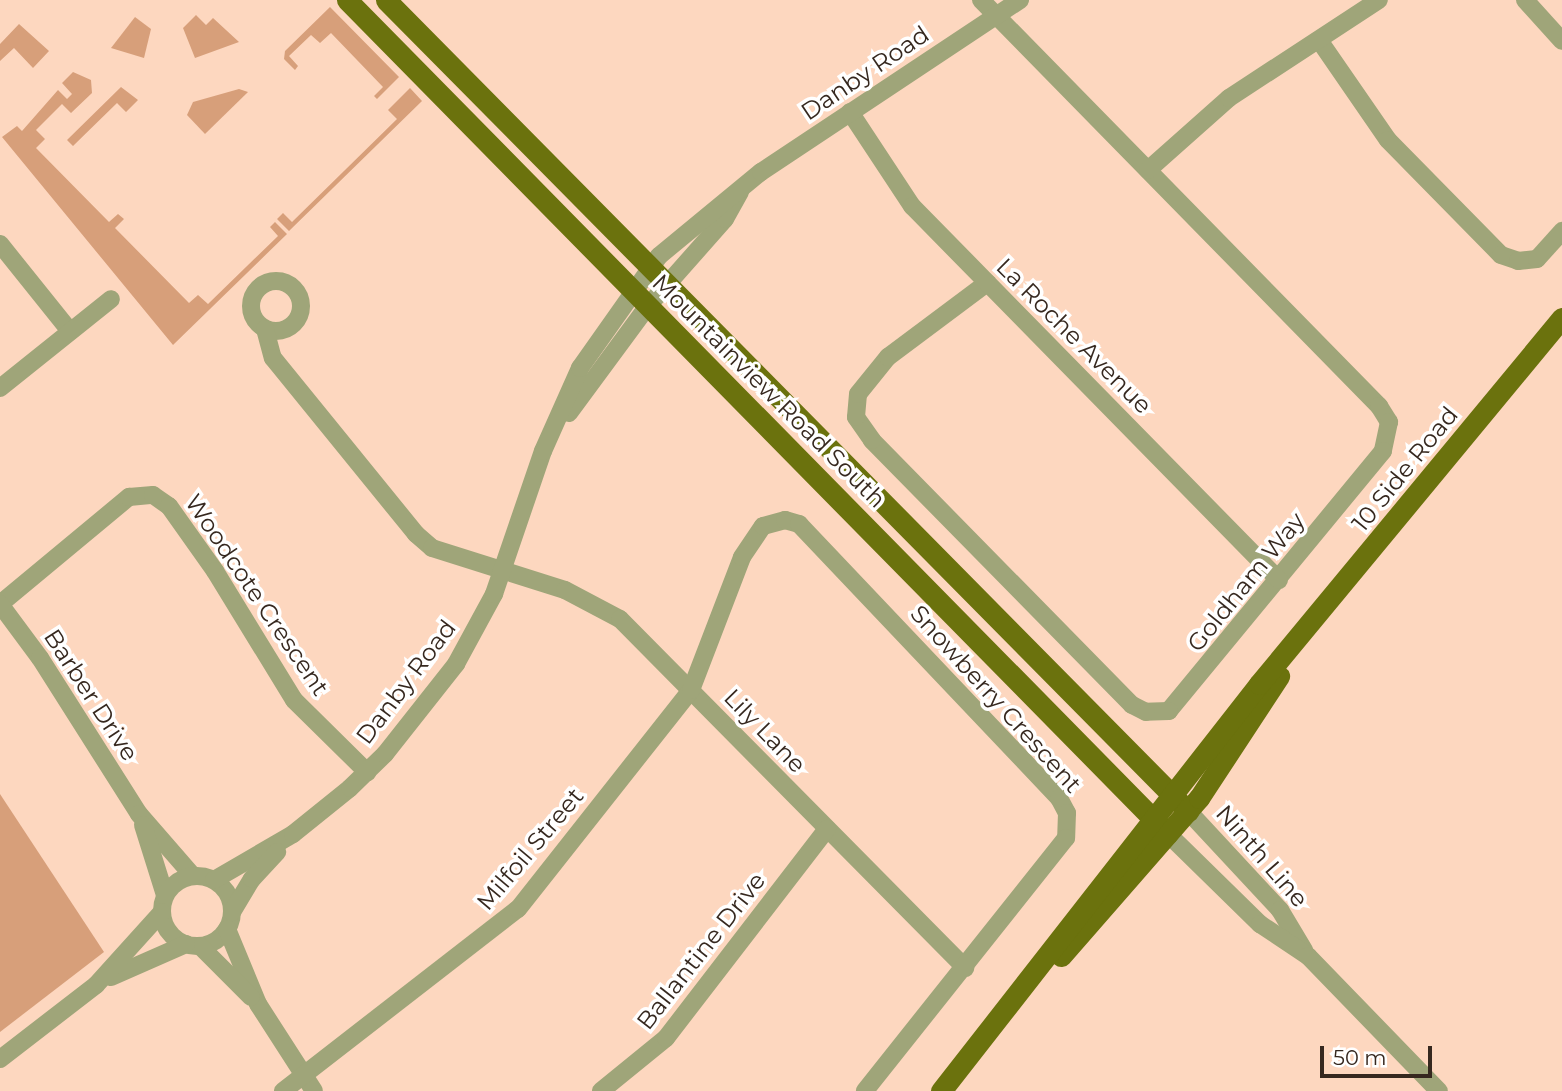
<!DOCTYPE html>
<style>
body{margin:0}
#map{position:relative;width:1562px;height:1091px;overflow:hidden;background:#fdd7bf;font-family:Montserrat,sans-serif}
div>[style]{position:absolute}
.green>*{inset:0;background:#d79f7a}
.minor>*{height:18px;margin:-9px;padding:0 9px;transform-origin:9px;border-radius:9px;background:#9fa579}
.minor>.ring{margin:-9px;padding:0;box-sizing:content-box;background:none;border:18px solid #9fa579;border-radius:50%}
.major>*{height:21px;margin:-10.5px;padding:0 10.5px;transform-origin:10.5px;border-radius:10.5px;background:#6b720d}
span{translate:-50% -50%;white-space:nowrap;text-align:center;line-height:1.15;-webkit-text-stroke:7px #fff;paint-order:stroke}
.street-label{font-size:24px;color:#36281f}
.scale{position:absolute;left:1320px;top:1046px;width:112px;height:32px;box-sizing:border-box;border:4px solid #36281f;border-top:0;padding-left:9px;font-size:21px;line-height:24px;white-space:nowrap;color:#36281f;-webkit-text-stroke:5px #fff;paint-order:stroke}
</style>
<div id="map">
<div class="green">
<i style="clip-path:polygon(330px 7px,399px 77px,377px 99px,374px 96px,383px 87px,331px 33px,320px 43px,311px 35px,289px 56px,298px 66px,295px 70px,284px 59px,285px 51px)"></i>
<i style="clip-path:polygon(196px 15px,206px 25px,213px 18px,239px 42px,195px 58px,183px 28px)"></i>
<i style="clip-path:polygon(135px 17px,151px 29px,144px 58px,111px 48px)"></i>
<i style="clip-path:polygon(19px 24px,49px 51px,33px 68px,14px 48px,0 61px,0 44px)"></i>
<i style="clip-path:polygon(73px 72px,91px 80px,92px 93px,71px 113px,62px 104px,36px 130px,45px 139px,36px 148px,109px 222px,118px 214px,124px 219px,115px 228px,189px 303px,198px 295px,208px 304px,278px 236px,270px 227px,275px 222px,287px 234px,173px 345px,2px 137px,17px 126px,22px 131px,58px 90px,67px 99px,72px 94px,62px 83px)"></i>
<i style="clip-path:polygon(121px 87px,138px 100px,126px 112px,117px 103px,73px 146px,67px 140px)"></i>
<i style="clip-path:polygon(410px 88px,422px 101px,289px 231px,277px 219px,283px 213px,292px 222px,397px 119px,388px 110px)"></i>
<i style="clip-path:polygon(239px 89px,248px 92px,205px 134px,187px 115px,193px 102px)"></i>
<i style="clip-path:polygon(0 794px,104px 952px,0 1032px)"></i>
</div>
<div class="minor">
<i style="left:981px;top:0;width:569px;rotate:45.57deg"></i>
<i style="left:1379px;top:406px;width:19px;rotate:58deg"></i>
<i style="left:1389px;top:422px;width:30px;rotate:102deg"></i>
<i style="left:1383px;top:451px;width:337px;rotate:129.5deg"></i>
<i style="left:1169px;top:711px;width:23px;rotate:178deg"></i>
<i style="left:1146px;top:712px;width:16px;rotate:-153deg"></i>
<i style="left:1132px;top:705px;width:371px;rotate:-134.5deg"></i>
<i style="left:872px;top:440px;width:28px;rotate:-125deg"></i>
<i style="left:856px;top:417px;width:23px;rotate:-85deg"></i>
<i style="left:858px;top:394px;width:48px;rotate:-51deg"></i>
<i style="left:888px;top:357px;width:124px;rotate:-36.8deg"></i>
<i style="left:1525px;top:0;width:55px;rotate:47.9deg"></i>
<i style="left:1319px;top:40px;width:121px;rotate:55.4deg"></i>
<i style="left:1388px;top:140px;width:161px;rotate:45.5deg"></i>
<i style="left:1501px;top:255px;width:18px;rotate:19deg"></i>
<i style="left:1518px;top:261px;width:19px;rotate:-6deg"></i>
<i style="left:1537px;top:259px;width:38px;rotate:-48deg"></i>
<i style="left:850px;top:112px;width:113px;rotate:56.6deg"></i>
<i style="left:912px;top:206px;width:524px;rotate:45.54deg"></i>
<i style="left:1148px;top:170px;width:108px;rotate:-41.6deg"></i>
<i style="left:1229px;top:98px;width:179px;rotate:-33.2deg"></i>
<i style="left:0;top:244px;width:112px;rotate:51.2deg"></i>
<i class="ring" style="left:251px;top:281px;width:32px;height:32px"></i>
<i style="left:265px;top:329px;width:30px;rotate:75deg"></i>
<i style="left:273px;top:358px;width:227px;rotate:50.9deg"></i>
<i style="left:416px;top:534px;width:21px;rotate:41deg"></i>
<i style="left:432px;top:548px;width:139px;rotate:17.5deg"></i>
<i style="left:565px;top:590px;width:62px;rotate:27.8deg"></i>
<i style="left:620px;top:619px;width:491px;rotate:45.3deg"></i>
<i style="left:0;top:388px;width:142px;rotate:-38.7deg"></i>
<i style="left:569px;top:413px;width:133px;rotate:-53.6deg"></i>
<i style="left:648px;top:306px;width:116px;rotate:-48.5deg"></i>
<i style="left:725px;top:219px;width:31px;rotate:-61deg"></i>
<i style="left:0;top:604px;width:168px;rotate:-39.7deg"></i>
<i style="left:129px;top:497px;width:24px;rotate:-5deg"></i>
<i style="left:153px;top:495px;width:19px;rotate:35deg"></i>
<i style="left:169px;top:506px;width:80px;rotate:54.7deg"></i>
<i style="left:215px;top:571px;width:151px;rotate:58.5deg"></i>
<i style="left:294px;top:700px;width:103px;rotate:44.6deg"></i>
<i style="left:0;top:604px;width:67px;rotate:53.5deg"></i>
<i style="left:40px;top:658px;width:185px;rotate:57.6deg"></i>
<i style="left:139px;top:814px;width:82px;rotate:48.9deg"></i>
<i style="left:1188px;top:811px;width:135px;rotate:47.1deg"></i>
<i style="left:1280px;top:910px;width:47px;rotate:59deg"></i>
<i style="left:143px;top:825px;width:73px;rotate:72.6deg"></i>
<i style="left:1168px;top:834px;width:129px;rotate:44.4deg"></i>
<i style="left:1260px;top:924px;width:58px;rotate:33.7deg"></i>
<i style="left:1308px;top:956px;width:188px;rotate:45.9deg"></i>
<i class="ring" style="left:162px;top:876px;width:52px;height:52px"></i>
<i style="left:214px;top:880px;width:91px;rotate:-30.2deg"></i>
<i style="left:293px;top:834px;width:73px;rotate:-38.9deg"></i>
<i style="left:350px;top:788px;width:49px;rotate:-44.2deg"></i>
<i style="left:385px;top:754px;width:115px;rotate:-51.7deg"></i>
<i style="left:456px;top:664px;width:80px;rotate:-61.5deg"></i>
<i style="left:494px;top:594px;width:151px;rotate:-71.1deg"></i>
<i style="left:543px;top:451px;width:91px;rotate:-66deg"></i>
<i style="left:580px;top:368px;width:137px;rotate:-54.8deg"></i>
<i style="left:659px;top:256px;width:132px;rotate:-39.5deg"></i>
<i style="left:761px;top:172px;width:311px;rotate:-33.6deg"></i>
<i style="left:232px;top:912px;width:39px;rotate:-59deg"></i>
<i style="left:252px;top:879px;width:37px;rotate:-47deg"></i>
<i style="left:227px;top:929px;width:81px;rotate:67.5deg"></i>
<i style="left:258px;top:1004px;width:103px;rotate:57.2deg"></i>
<i style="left:200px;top:946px;width:72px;rotate:45deg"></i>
<i style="left:111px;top:977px;width:82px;rotate:-23.7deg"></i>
<i style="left:0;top:1059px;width:121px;rotate:-37.6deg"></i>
<i style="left:96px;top:985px;width:98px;rotate:-47.9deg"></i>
<i style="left:283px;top:1091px;width:297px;rotate:-37.8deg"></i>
<i style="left:518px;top:909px;width:279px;rotate:-51.7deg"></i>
<i style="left:691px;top:690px;width:142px;rotate:-69deg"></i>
<i style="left:742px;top:557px;width:37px;rotate:-56deg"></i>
<i style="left:763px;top:526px;width:23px;rotate:-15deg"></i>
<i style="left:785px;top:520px;width:15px;rotate:16deg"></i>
<i style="left:799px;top:524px;width:378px;rotate:46.5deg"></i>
<i style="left:1059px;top:798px;width:17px;rotate:62deg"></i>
<i style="left:1067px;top:813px;width:25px;rotate:92deg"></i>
<i style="left:1066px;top:838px;width:323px;rotate:128.5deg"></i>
<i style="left:601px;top:1091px;width:84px;rotate:-39.2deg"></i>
<i style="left:666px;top:1038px;width:264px;rotate:-52.4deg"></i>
</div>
<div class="major">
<i style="left:347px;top:0;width:1170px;rotate:45.45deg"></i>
<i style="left:386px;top:0;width:1141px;rotate:45.32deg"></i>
<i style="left:1061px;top:956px;width:210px;rotate:-48.9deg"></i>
<i style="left:1199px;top:798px;width:146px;rotate:-56.7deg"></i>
<i style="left:941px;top:1091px;width:517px;rotate:-52deg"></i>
<i style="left:1259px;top:684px;width:475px;rotate:-50.4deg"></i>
</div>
<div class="street-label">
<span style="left:865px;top:73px;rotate:-34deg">Danby Road</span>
<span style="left:1074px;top:336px;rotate:45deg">La Roche Avenue</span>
<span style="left:769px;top:391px;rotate:45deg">Mountainview Road South</span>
<span style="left:1405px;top:469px;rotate:-51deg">10 Side Road</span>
<span style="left:1246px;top:582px;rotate:-51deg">Goldham Way</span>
<span style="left:257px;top:595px;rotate:56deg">Woodcote Crescent</span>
<span style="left:406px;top:682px;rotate:-53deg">Danby Road</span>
<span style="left:91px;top:695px;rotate:57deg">Barber Drive</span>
<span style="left:996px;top:699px;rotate:48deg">Snowberry Crescent</span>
<span style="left:765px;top:731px;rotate:46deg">Lily Lane</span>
<span style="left:530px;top:849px;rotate:-50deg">Milfoil Street</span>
<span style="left:1262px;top:856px;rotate:49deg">Ninth Line</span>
<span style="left:701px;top:951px;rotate:-52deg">Ballantine Drive</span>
</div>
<div class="scale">50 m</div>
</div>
